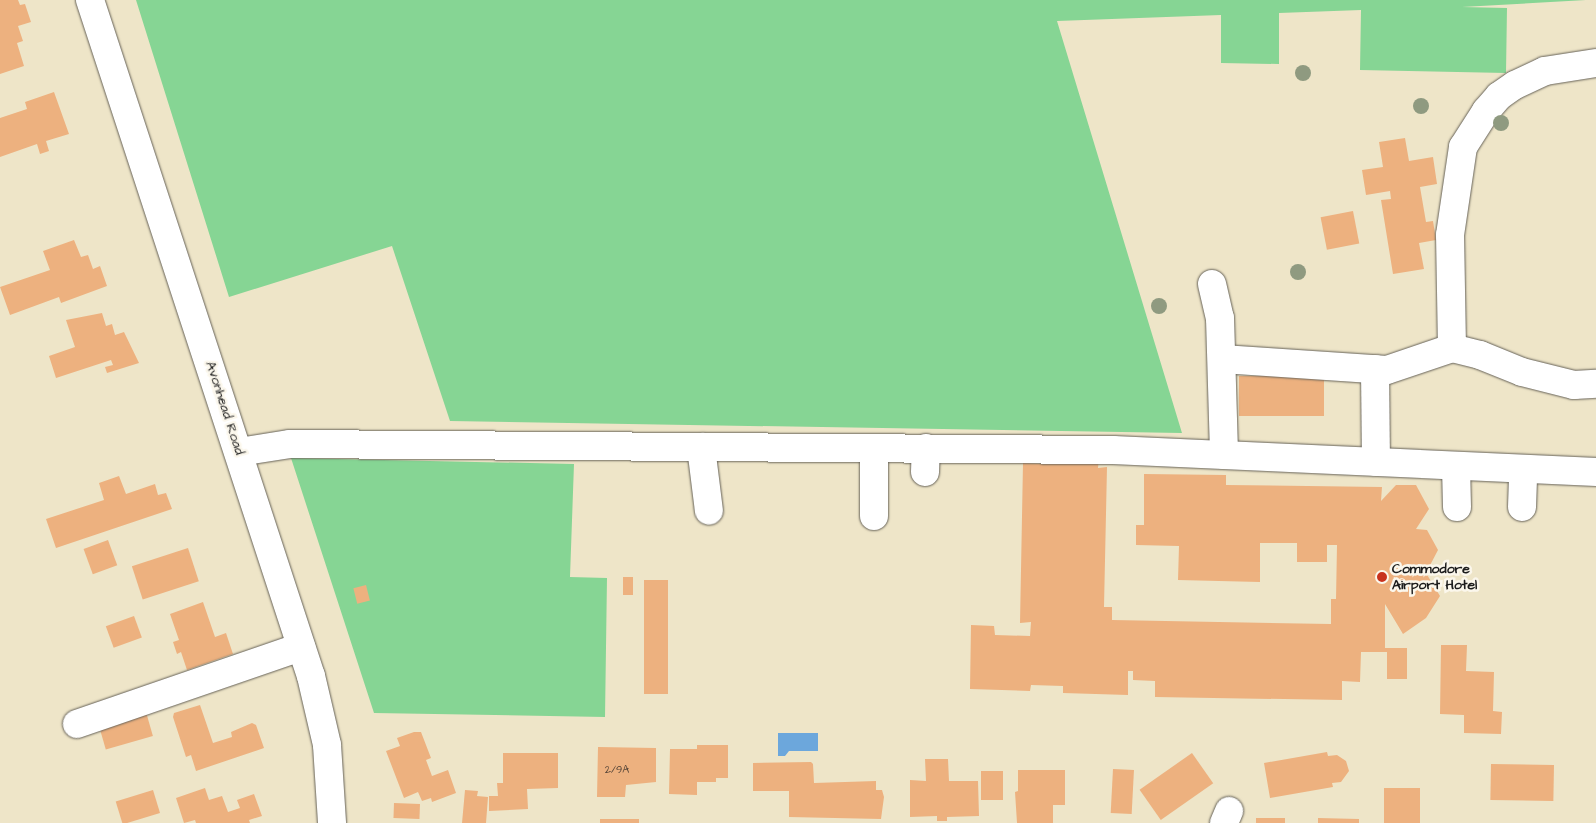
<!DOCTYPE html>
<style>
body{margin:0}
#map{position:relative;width:1596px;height:823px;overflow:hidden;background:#eee5c8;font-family:"Architects Daughter",sans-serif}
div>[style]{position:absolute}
.green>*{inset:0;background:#86d594}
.water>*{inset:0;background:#6ca7dc}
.building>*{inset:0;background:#edb17f;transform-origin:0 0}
.roads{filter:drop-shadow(0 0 1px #666258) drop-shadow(0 0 1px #666258)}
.minor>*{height:28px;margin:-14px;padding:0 14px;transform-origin:14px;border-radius:14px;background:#fff}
.trees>*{width:16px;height:16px;margin:-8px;border-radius:50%;background:#8f9a80}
.dots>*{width:14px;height:14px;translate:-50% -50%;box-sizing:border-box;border:2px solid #fbf7ec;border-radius:50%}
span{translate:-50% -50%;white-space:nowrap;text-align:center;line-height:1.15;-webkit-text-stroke:5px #fbf7ec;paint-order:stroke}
.number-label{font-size:11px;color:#504135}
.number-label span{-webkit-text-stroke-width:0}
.street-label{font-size:14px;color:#1c1c1c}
.poi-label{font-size:14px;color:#1c1c1c;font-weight:700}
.left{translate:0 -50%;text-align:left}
</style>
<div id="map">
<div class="green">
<i style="clip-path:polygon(136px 0,1586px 0,1462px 7px,1507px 8px,1506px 73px,1360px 70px,1361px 10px,1279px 13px,1279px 64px,1221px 63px,1221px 15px,1057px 21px,1182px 433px,450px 421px,392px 246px,229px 297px)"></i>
<i style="clip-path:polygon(291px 458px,574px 464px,570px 577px,607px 578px,605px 717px,374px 713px)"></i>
</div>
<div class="water">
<i style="clip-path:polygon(778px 733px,818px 733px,818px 751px,789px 751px,785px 756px,778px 756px)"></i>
</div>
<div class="building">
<i style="clip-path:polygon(0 0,18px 0,20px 5px,25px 4px,31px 22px,18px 26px,23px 41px,17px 43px,24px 66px,0 74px)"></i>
<i style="clip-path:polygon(54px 92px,69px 134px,46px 141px,49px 151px,40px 154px,37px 144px,0 157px,0 118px,27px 109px,25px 102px)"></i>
<i style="clip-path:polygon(1405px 138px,1409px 161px,1433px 157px,1437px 184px,1420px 187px,1426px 222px,1433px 221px,1436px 240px,1419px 243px,1424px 269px,1393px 274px,1381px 200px,1391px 199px,1390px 191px,1366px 195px,1362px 170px,1383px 167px,1379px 142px)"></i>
<i style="left:1353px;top:211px;width:33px;height:33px;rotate:79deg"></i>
<i style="clip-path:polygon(74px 240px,81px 257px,88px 255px,93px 269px,100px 266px,107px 286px,61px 303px,59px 297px,10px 315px,0 287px,50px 270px,43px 251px)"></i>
<i style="clip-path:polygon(102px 313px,106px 326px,112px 324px,115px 335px,124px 332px,139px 363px,107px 373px,105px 367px,113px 365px,111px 360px,56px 378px,49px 356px,75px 347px,66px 320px)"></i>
<i style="left:1239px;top:376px;width:85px;height:40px"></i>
<i style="clip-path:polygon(1046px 456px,1099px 457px,1098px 468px,1107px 467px,1104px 607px,1112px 607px,1112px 620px,1331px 624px,1331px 599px,1336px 599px,1337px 545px,1327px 545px,1327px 562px,1297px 562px,1297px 543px,1260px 543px,1260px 582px,1178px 580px,1179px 546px,1136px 545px,1136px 525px,1144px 525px,1144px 474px,1226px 475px,1226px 485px,1382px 487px,1381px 501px,1396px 485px,1416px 485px,1429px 509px,1416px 529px,1427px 530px,1438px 550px,1426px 573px,1440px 596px,1426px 618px,1403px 634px,1385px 604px,1385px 648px,1407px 648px,1407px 679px,1387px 679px,1387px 652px,1361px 652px,1360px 682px,1342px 681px,1342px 700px,1155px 697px,1155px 681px,1133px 680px,1133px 671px,1128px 671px,1128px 695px,1063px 693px,1063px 686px,1031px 685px,1030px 691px,970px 689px,971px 625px,994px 626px,995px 635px,1030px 636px,1031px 622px,1020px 623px,1023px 463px,1046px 464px)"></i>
<i style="clip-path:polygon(119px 476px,126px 494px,155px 484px,158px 495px,166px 493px,172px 509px,56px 548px,46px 519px,104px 500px,99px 483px)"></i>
<i style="left:108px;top:540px;width:27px;height:26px;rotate:70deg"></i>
<i style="left:188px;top:548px;width:35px;height:59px;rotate:72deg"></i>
<i style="left:623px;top:577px;width:10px;height:18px"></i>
<i style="left:644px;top:580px;width:24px;height:114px"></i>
<i style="left:366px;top:585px;width:16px;height:13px;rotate:76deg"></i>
<i style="clip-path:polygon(203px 602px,215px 637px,226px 633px,233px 654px,187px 670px,181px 652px,177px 654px,173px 642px,179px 640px,170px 614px)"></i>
<i style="left:134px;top:616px;width:23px;height:30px;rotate:70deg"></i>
<i style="clip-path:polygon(1441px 645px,1467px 645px,1466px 671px,1494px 672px,1493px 711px,1502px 712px,1501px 734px,1464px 733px,1464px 715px,1440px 714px)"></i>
<i style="clip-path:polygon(200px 705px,213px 743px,232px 737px,231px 732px,252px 723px,256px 725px,264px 748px,196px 771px,191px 755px,186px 757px,173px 717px,174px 713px)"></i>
<i style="left:146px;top:712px;width:25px;height:49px;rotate:74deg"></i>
<i style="clip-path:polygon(414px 732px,421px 732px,431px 758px,426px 760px,432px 776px,448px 770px,456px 793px,432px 802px,431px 798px,422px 801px,418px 792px,404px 798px,386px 751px,400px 746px,397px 738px)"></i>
<i style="clip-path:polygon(697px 745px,728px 745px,728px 778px,716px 778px,716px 782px,697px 782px,697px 795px,669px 794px,670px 749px,697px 749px)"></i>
<i style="clip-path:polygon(598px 747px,656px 748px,656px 782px,626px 785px,625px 797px,597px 797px)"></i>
<i style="clip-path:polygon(1327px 752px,1328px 756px,1337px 755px,1346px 761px,1349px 771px,1341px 782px,1332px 783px,1333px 787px,1270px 798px,1264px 763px)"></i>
<i style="clip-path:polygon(503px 753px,558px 753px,558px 788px,527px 789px,528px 809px,489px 811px,489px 796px,498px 796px,497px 783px,503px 783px)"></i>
<i style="left:1192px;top:753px;width:37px;height:64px;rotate:55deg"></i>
<i style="clip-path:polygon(925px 759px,948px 759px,949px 781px,978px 781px,979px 816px,947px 817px,947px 821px,937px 821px,937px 816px,910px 817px,910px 780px,926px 781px)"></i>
<i style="clip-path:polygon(811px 762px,813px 764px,814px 783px,876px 781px,876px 790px,882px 790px,884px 797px,881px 819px,789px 817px,789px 791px,753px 791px,753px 763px)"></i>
<i style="left:1491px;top:764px;width:63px;height:36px;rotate:1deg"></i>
<i style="left:1113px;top:769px;width:21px;height:44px;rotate:3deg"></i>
<i style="clip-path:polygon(1018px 770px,1065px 770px,1065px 805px,1053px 805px,1053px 823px,1017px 823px,1015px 792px,1018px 791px)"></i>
<i style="left:981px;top:771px;width:22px;height:29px"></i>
<i style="clip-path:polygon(205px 788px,209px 800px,222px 796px,228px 812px,240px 808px,237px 800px,254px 794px,262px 816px,249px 820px,250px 823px,196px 823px,195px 820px,184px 823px,176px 798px)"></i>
<i style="left:1384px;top:788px;width:36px;height:35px"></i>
<i style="left:153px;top:790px;width:24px;height:39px;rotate:73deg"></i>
<i style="clip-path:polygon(465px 790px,478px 791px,477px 796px,488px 797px,486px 823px,462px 823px)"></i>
<i style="left:394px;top:803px;width:26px;height:15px;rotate:2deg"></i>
<i style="left:1256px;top:818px;width:29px;height:5px"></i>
<i style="clip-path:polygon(1318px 818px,1359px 819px,1359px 823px,1318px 823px)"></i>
<i style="left:600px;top:819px;width:39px;height:4px"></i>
</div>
<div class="roads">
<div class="minor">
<i style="left:90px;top:0;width:711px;rotate:71.9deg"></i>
<i style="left:311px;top:676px;width:71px;rotate:76.9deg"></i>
<i style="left:327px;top:745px;width:78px;rotate:86.3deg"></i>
<i style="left:1212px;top:284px;width:35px;rotate:77deg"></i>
<i style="left:1220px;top:318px;width:137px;rotate:88.3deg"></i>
<i style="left:1452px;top:348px;width:113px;rotate:-91deg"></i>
<i style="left:1450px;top:235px;width:89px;rotate:-81.6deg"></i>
<i style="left:1463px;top:147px;width:43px;rotate:-57.4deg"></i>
<i style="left:1486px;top:111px;width:20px;rotate:-49deg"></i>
<i style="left:1499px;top:96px;width:19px;rotate:-35deg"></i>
<i style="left:1515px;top:85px;width:33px;rotate:-25deg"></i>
<i style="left:1545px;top:71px;width:52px;rotate:-8.9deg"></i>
<i style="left:1222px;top:359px;width:165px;rotate:3.8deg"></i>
<i style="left:1387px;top:370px;width:69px;rotate:-18.7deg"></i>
<i style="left:1452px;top:348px;width:29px;rotate:14deg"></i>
<i style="left:1480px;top:355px;width:45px;rotate:22deg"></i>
<i style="left:1522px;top:372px;width:54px;rotate:14deg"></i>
<i style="left:1574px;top:385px;width:22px;rotate:-3deg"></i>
<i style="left:1375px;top:369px;width:93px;rotate:89.4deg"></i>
<i style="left:701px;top:447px;width:64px;rotate:82.9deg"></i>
<i style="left:239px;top:452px;width:52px;rotate:-8.9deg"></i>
<i style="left:290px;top:444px;width:823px;rotate:0.42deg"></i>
<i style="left:1113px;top:450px;width:484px;rotate:2.6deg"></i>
<i style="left:1456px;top:466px;width:41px;rotate:88.6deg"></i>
<i style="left:925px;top:472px;width:24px;rotate:-88deg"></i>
<i style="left:1522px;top:507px;width:38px;rotate:-88deg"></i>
<i style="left:874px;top:516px;width:68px;rotate:-90deg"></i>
<i style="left:77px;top:724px;width:237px;rotate:-19deg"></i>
<i style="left:1224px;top:823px;width:13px;rotate:-67deg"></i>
</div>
</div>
<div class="trees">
<i style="left:1303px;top:73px"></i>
<i style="left:1421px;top:106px"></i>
<i style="left:1501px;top:123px"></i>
<i style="left:1298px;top:272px"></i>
<i style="left:1159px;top:306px"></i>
</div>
<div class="dots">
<i style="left:1382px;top:577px;background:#c8321e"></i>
</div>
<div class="number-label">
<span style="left:617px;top:770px">2/9A</span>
</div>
<div class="street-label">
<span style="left:225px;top:408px;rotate:72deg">Avonhead Road</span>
</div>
<div class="poi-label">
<span class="left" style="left:1392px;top:577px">Commodore<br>Airport Hotel</span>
</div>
</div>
